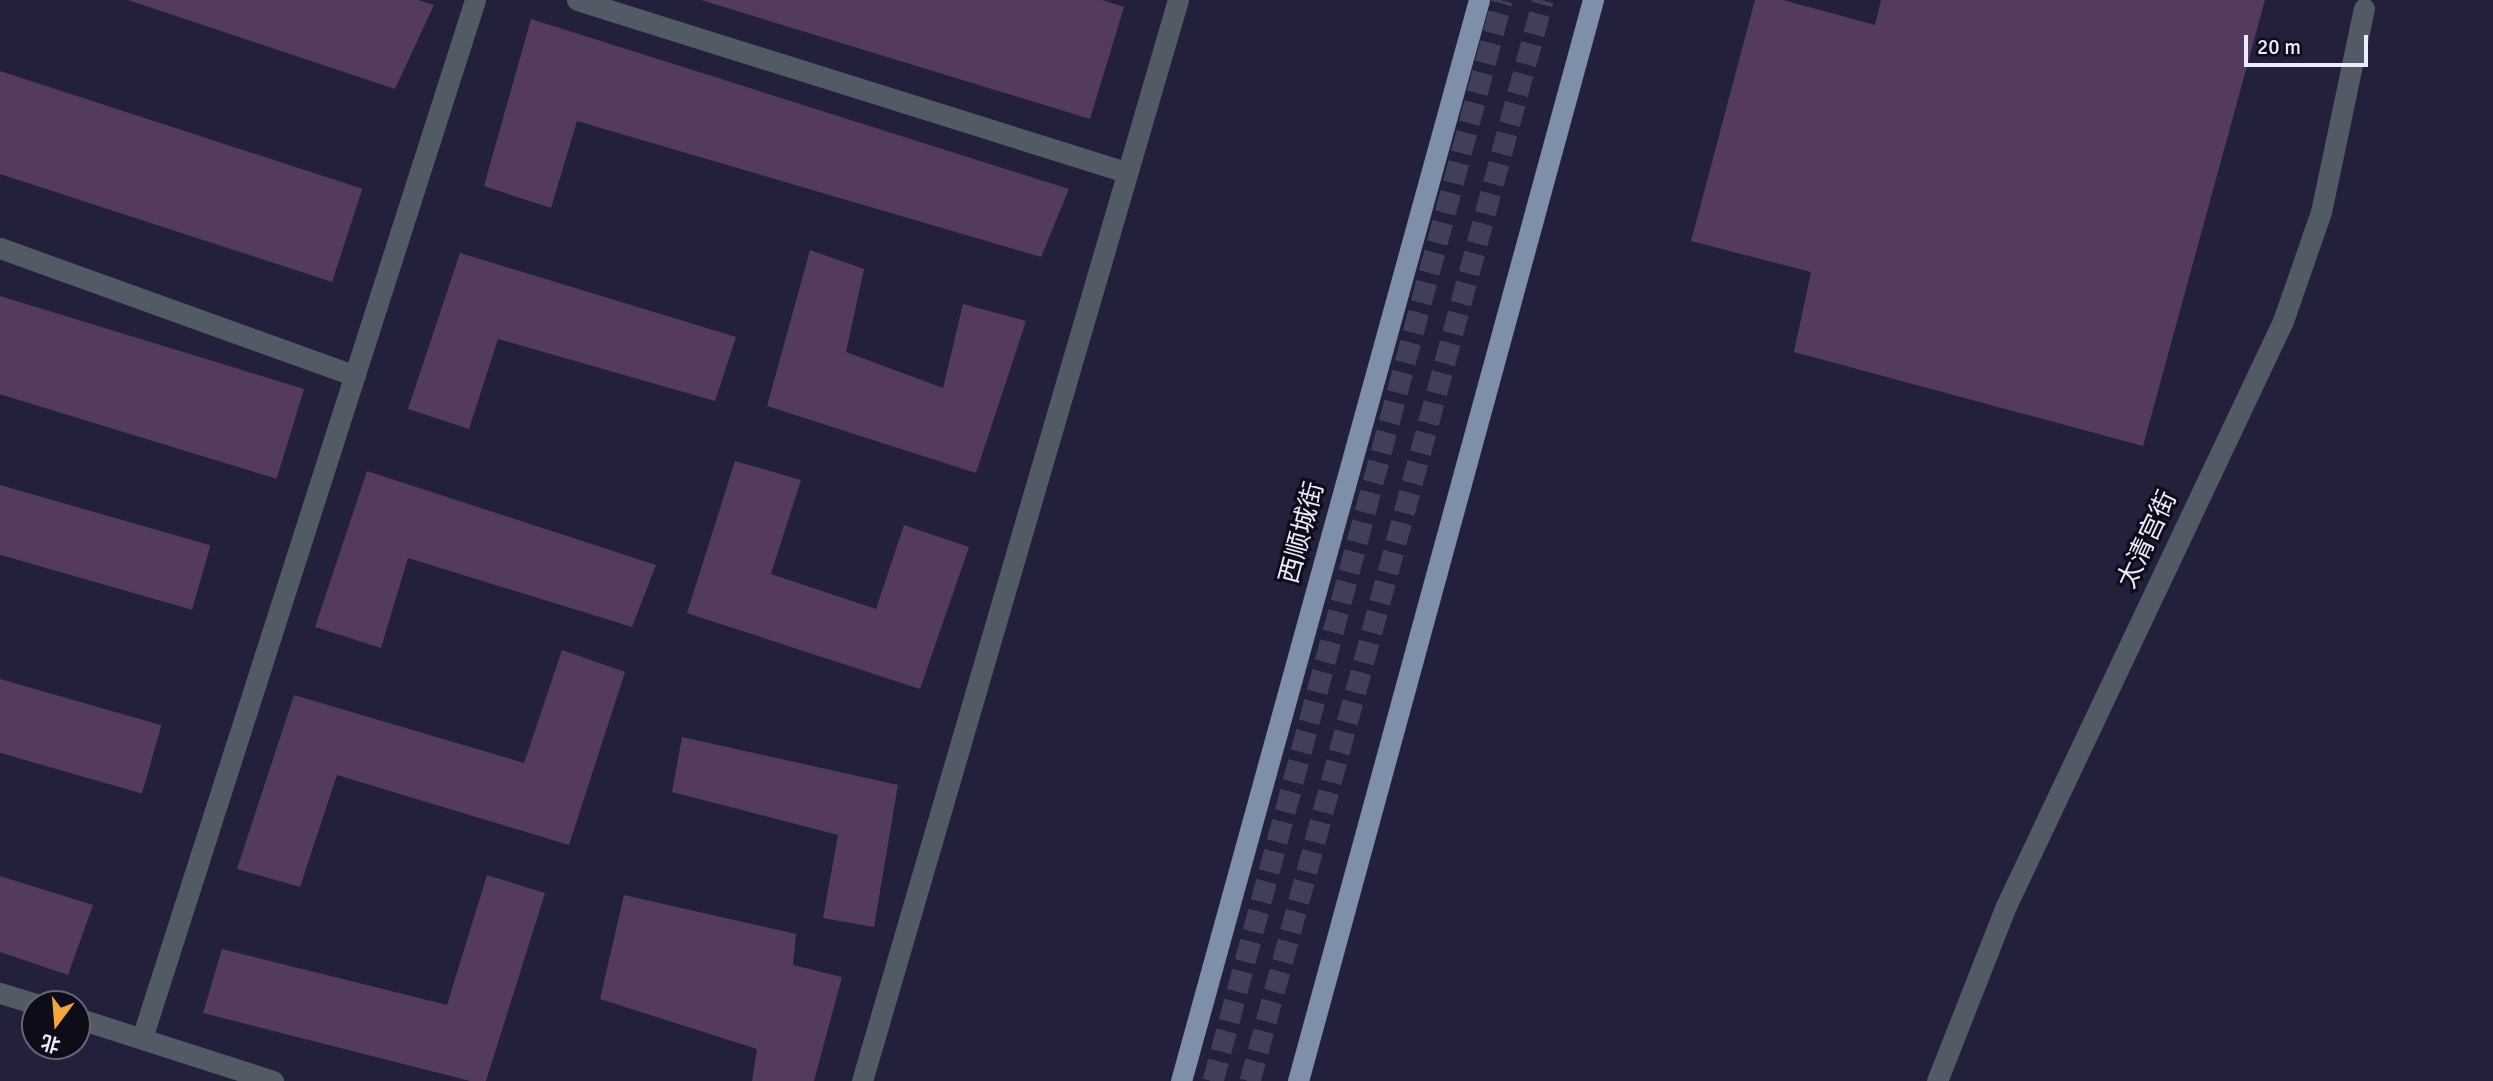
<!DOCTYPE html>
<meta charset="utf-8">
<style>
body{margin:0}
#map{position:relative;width:2493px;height:1081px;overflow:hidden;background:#23203b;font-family:Signika,"Noto Sans SC",sans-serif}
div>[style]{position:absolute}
.building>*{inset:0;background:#543b5d;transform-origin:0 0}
.highway-tunnel>*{height:21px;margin-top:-10.5px;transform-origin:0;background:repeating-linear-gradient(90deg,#413e58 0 21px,transparent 0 31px)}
.minor>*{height:21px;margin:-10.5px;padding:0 10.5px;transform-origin:10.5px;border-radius:10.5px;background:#525a66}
.major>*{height:21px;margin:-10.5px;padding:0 10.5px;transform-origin:10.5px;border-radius:10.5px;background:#7f8fa9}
span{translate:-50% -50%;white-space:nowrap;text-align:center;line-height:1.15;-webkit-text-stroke:6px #0d0c18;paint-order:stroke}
.street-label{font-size:26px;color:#ebebfd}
.north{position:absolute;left:21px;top:990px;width:70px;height:70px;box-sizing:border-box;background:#0d0c18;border:2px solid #666574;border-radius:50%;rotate:196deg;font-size:19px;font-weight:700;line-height:28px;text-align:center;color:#ebebfd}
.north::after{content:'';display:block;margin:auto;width:24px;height:32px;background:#f1a640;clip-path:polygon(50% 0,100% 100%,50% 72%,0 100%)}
.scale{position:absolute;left:2244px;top:35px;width:124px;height:32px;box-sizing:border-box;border:4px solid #ebebfd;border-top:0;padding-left:9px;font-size:21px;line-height:24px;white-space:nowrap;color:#ebebfd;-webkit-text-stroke:5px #0d0c18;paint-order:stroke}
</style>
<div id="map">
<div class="building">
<i style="clip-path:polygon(128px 0,418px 0,434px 5px,395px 89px)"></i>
<i style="clip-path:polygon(701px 0,1102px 0,1124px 7px,1090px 119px)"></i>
<i style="clip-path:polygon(1755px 0,1783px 0,1875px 25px,1881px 0,2265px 0,2143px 446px,1794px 352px,1811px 272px,1691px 241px)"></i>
<i style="clip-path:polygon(531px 19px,1069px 189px,1041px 257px,577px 121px,551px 208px,484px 186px)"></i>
<i style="left:0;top:71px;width:381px;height:98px;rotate:18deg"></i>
<i style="clip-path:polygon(810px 250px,864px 269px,846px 352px,943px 388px,963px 304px,1026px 321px,976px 473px,767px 406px)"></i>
<i style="clip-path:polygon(460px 253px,736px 337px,715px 401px,498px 339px,469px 429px,408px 409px)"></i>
<i style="left:0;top:296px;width:318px;height:94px;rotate:17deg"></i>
<i style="clip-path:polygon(735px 461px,801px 480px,771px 574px,876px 609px,904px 525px,969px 547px,920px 689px,687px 613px)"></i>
<i style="clip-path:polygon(367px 471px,656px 565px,632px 627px,408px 558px,381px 648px,315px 627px)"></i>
<i style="left:0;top:485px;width:219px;height:67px;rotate:16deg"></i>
<i style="clip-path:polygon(562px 650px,625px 672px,569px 845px,337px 775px,300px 887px,237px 869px,294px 695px,524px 763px)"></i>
<i style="left:0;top:679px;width:168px;height:71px;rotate:16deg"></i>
<i style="clip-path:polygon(682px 737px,898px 785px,874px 927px,823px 918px,838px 835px,672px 792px)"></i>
<i style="clip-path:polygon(487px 875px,545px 893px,486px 1081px,470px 1081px,203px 1013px,222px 949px,447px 1005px)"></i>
<i style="clip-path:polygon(0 876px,93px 905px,68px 975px,0 952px)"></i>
<i style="clip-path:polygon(624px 895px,796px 934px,793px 965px,842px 977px,814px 1081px,752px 1081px,757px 1049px,600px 999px)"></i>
</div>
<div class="highway-tunnel">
<i style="left:1213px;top:1081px;width:1119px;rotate:-75.03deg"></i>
<i style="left:1250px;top:1081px;width:1120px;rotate:-74.83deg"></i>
</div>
<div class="minor">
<i style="left:577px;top:0;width:575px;rotate:17.4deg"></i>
<i style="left:0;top:248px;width:377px;rotate:19.8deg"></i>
<i style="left:0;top:993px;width:37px;rotate:17deg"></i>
<i style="left:77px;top:1018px;width:206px;rotate:17.8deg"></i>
<i style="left:142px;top:1038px;width:1090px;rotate:-72.21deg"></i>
<i style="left:862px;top:1081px;width:1126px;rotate:-73.71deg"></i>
<i style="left:1937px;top:1081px;width:188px;rotate:-68.5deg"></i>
<i style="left:2006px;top:906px;width:647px;rotate:-64.66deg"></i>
<i style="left:2283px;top:321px;width:115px;rotate:-70.8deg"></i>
<i style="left:2321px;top:212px;width:208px;rotate:-78.1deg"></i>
</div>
<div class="major">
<i style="left:1181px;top:1081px;width:1121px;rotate:-74.59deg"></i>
<i style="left:1298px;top:1081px;width:1121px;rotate:-74.74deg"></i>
</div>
<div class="street-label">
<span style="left:1303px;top:533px;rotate:-75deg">西顺城街</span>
<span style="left:2148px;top:540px;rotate:-65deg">太清宫街</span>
</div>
<div class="north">北</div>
<div class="scale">20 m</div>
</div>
